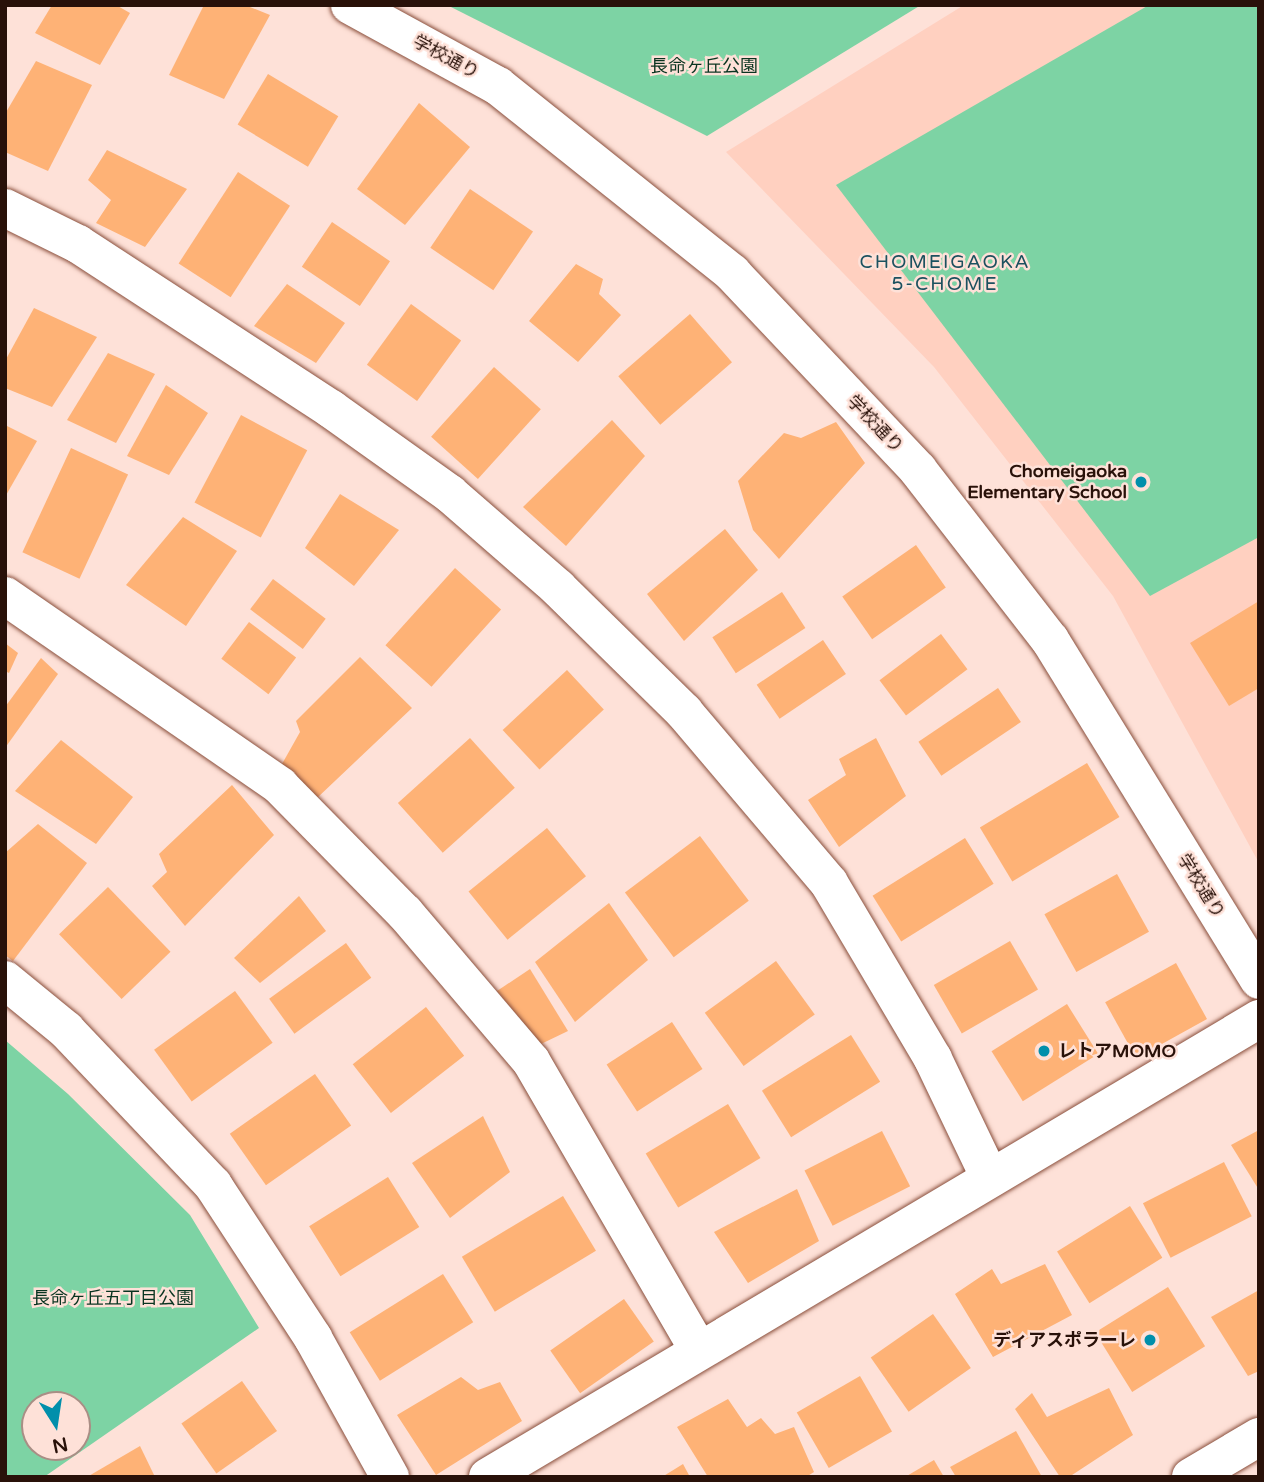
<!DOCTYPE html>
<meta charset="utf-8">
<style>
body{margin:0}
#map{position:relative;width:1264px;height:1482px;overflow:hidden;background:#fee1d8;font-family:"Varela Round","Noto Sans JP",sans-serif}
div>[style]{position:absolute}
.built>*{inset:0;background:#ffd0c0}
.green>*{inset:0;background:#7dd3a4}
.building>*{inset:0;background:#feb276;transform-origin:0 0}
.roads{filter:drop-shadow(0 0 2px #894e3b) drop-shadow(0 0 2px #894e3b)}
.minor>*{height:38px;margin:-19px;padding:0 19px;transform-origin:19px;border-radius:19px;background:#fff}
.dots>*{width:19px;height:19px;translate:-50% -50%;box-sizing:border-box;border:4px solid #fee1d8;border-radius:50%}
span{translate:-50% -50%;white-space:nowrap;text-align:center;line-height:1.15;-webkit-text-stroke:5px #fee1d8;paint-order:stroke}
.street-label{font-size:18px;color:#291109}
.park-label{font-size:18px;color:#093420}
.poi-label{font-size:18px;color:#291109;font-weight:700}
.right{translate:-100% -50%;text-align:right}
.left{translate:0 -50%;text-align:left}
.neighbourhood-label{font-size:19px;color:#1c515f;letter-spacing:2px}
.frame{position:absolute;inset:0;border:7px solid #291109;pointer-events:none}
.north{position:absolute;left:21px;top:1391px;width:70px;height:70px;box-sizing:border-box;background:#fee1d8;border:2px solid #a98e85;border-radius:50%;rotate:168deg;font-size:19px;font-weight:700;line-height:28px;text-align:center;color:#291109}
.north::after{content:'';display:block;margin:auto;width:24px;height:32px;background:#018fab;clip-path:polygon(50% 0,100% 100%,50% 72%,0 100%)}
</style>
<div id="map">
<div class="built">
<i style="clip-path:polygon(964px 5px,1259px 5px,1259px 863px,1113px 596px,934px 367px,726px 152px)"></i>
</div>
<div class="green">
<i style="clip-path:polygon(447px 5px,921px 5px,707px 136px)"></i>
<i style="clip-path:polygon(1149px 5px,1259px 5px,1259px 537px,1150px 596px,836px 185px)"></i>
<i style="clip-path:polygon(evenodd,5px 1040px,68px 1094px,190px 1215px,259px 1328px,44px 1477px,5px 1477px,5px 1040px,35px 1405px,77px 1405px,77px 1447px,35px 1447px,35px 1405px)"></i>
</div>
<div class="building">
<i style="clip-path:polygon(52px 5px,116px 5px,130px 13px,100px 65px,35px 33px)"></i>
<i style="clip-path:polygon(204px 5px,245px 5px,270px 15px,224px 99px,169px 75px)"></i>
<i style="clip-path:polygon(36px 61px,92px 85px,48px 171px,5px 152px,5px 114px)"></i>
<i style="left:268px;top:74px;width:82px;height:59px;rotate:31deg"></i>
<i style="clip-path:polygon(419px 103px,470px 147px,405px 225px,357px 189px)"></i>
<i style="clip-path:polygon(107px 150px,187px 189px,145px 247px,96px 223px,111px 200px,88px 180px)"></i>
<i style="left:238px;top:172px;width:62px;height:109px;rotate:33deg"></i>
<i style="left:470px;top:189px;width:76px;height:71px;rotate:34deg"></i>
<i style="left:332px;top:222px;width:70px;height:54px;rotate:34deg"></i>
<i style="clip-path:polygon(576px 264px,603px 279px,599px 294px,621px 315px,578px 362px,529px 321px)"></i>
<i style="clip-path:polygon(287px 284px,345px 323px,316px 363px,254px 326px)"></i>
<i style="left:411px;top:304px;width:62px;height:75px;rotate:36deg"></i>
<i style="clip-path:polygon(34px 308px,97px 337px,52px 407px,5px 388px,5px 361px)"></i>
<i style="left:690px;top:314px;width:64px;height:95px;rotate:49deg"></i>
<i style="clip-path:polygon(108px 353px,155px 374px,116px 443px,67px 420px)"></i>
<i style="left:494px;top:367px;width:63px;height:94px;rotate:42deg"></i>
<i style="clip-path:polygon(166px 385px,208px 413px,169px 475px,127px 456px)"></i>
<i style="left:241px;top:415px;width:75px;height:99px;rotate:28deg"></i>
<i style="clip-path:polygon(612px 420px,645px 456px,566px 546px,523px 507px)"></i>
<i style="clip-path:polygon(836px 422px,865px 463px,779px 559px,753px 530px,738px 481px,784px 433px,801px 438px)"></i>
<i style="clip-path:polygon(5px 425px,37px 441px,5px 497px)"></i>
<i style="left:71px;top:448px;width:63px;height:115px;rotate:25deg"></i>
<i style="clip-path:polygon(340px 494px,399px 530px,354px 586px,305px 548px)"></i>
<i style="clip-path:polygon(183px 517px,237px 551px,186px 626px,126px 585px)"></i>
<i style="clip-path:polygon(725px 529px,758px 570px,684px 641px,647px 594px)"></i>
<i style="left:916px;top:545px;width:52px;height:90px;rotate:55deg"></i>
<i style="left:455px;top:568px;width:62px;height:104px;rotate:42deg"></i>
<i style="left:273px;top:579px;width:66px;height:38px;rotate:37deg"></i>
<i style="left:782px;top:592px;width:43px;height:83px;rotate:57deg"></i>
<i style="clip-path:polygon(1259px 601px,1259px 688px,1229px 706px,1190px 643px)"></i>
<i style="left:249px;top:622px;width:59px;height:46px;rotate:37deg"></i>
<i style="left:941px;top:634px;width:44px;height:77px;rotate:53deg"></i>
<i style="left:823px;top:640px;width:41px;height:80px;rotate:56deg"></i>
<i style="clip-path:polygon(5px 643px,18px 653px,9px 673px,5px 671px)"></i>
<i style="clip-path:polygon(360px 657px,412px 708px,317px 798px,282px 764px,300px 732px,296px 721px)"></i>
<i style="clip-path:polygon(41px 658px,58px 674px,5px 748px,5px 707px)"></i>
<i style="left:567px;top:670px;width:54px;height:88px;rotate:47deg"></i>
<i style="left:998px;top:688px;width:41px;height:96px;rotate:56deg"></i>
<i style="left:470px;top:738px;width:67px;height:97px;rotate:48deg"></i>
<i style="clip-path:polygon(876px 738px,906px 796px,839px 847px,808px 800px,846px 775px,839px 759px)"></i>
<i style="clip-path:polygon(61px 740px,133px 797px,96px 844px,15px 791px)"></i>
<i style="left:1087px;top:763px;width:63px;height:125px;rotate:59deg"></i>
<i style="clip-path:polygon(232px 785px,274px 835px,185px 926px,152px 886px,167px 872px,159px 854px)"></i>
<i style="clip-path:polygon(38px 824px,87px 863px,13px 961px,5px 955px,5px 853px)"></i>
<i style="left:547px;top:828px;width:62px;height:101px;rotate:51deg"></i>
<i style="left:700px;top:836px;width:81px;height:94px;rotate:53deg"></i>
<i style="left:965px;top:838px;width:54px;height:109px;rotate:58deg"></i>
<i style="left:1117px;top:874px;width:66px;height:83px;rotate:61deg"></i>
<i style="left:108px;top:887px;width:90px;height:68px;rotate:46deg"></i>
<i style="clip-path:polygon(299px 896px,326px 931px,260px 983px,234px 958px)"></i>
<i style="clip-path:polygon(609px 903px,648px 960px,575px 1022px,535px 962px)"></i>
<i style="left:1010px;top:941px;width:56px;height:88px;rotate:60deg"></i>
<i style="left:346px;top:943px;width:43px;height:95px;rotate:54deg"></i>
<i style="left:776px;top:961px;width:66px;height:88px;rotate:54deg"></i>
<i style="left:1176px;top:963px;width:64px;height:81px;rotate:61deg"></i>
<i style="clip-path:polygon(530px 969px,568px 1031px,541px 1044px,497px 991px)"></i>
<i style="left:235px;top:991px;width:64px;height:100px;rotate:54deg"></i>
<i style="left:1067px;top:1004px;width:59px;height:89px;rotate:58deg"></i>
<i style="left:426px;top:1007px;width:62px;height:93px;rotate:52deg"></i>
<i style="left:672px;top:1022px;width:56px;height:78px;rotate:57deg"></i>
<i style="left:851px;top:1035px;width:55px;height:105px;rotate:58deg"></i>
<i style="left:315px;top:1074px;width:63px;height:104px;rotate:55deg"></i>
<i style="left:728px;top:1104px;width:63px;height:96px;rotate:59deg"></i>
<i style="clip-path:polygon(483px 1116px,510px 1172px,450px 1218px,412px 1163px)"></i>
<i style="clip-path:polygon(1259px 1130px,1259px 1190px,1231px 1145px)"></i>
<i style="left:882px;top:1131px;width:62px;height:87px;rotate:63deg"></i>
<i style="left:1224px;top:1162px;width:61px;height:91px;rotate:63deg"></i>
<i style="left:388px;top:1177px;width:59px;height:93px;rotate:58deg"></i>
<i style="clip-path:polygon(797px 1189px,819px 1241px,748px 1283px,714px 1232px)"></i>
<i style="left:563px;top:1196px;width:64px;height:118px;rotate:59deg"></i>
<i style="left:1130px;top:1206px;width:61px;height:86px;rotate:58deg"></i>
<i style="clip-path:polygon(1045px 1264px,1072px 1315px,993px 1357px,955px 1294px,992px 1269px,1001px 1284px)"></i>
<i style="left:443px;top:1274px;width:57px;height:110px;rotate:58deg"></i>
<i style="left:1168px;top:1287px;width:70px;height:86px;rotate:58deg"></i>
<i style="clip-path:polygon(1259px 1290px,1259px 1371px,1248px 1376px,1211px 1317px)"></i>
<i style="left:624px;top:1299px;width:52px;height:90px;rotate:55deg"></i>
<i style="left:933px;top:1314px;width:66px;height:76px;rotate:55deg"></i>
<i style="left:860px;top:1376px;width:64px;height:73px;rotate:60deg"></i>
<i style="clip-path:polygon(461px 1377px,478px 1390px,500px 1382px,522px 1421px,436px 1475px,397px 1415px)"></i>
<i style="left:242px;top:1381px;width:61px;height:74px;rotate:55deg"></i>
<i style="clip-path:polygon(1109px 1388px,1133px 1435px,1069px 1477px,1060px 1477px,1015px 1409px,1032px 1393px,1047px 1417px)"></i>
<i style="clip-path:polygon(728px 1399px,747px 1427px,761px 1418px,775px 1434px,794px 1427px,814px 1472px,806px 1477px,708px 1477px,677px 1427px)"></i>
<i style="clip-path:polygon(1016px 1431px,1042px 1477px,956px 1477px,950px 1467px)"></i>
<i style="clip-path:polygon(140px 1446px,155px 1477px,87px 1477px)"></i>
<i style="clip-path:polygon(934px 1460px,944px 1477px,905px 1477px)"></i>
<i style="clip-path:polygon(683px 1464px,690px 1477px,662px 1477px)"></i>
</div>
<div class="roads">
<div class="minor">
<i style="left:350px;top:5px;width:169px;rotate:28.7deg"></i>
<i style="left:498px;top:86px;width:300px;rotate:38.6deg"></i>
<i style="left:732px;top:273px;width:271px;rotate:46.6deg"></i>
<i style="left:918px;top:470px;width:215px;rotate:52.2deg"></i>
<i style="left:1050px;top:640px;width:399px;rotate:58.4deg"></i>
<i style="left:5px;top:208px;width:81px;rotate:26.3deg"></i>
<i style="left:78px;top:244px;width:302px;rotate:33.1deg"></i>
<i style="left:331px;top:409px;width:146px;rotate:35.5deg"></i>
<i style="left:450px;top:494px;width:143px;rotate:41deg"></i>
<i style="left:558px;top:588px;width:177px;rotate:44.5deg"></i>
<i style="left:684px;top:712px;width:224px;rotate:49.7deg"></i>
<i style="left:829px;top:883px;width:204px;rotate:59.4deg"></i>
<i style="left:933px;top:1059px;width:132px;rotate:64.4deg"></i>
<i style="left:5px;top:596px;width:334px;rotate:34.6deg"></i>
<i style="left:280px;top:786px;width:178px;rotate:45.5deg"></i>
<i style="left:405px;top:913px;width:194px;rotate:49.6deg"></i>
<i style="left:531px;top:1061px;width:333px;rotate:59.9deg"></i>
<i style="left:5px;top:980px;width:79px;rotate:39.3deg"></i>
<i style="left:66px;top:1030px;width:214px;rotate:46.5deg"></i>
<i style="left:213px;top:1185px;width:183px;rotate:56.8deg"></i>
<i style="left:313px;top:1338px;width:159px;rotate:61deg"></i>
<i style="left:488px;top:1477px;width:897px;rotate:-30.71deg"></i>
<i style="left:1191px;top:1477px;width:79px;rotate:-30.5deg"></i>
</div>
</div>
<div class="dots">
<i style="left:1141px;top:482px;background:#018fab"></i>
<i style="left:1044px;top:1051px;background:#018fab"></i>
<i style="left:1150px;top:1340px;background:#018fab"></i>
</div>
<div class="street-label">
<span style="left:446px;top:57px;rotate:28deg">学校通り</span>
<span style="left:875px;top:424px;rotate:46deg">学校通り</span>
<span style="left:1201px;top:886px;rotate:58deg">学校通り</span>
</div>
<div class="park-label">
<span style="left:704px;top:66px">長命ヶ丘公園</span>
<span style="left:113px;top:1298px">長命ヶ丘五丁目公園</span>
</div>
<div class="poi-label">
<span class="right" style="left:1127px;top:482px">Chomeigaoka<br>Elementary School</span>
<span class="left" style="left:1058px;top:1051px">レトアMOMO</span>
<span class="right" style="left:1136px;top:1340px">ディアスポラーレ</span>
</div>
<div class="neighbourhood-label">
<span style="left:945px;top:274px">CHOMEIGAOKA<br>5-CHOME</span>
</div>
<div class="frame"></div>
<div class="north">N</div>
</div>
